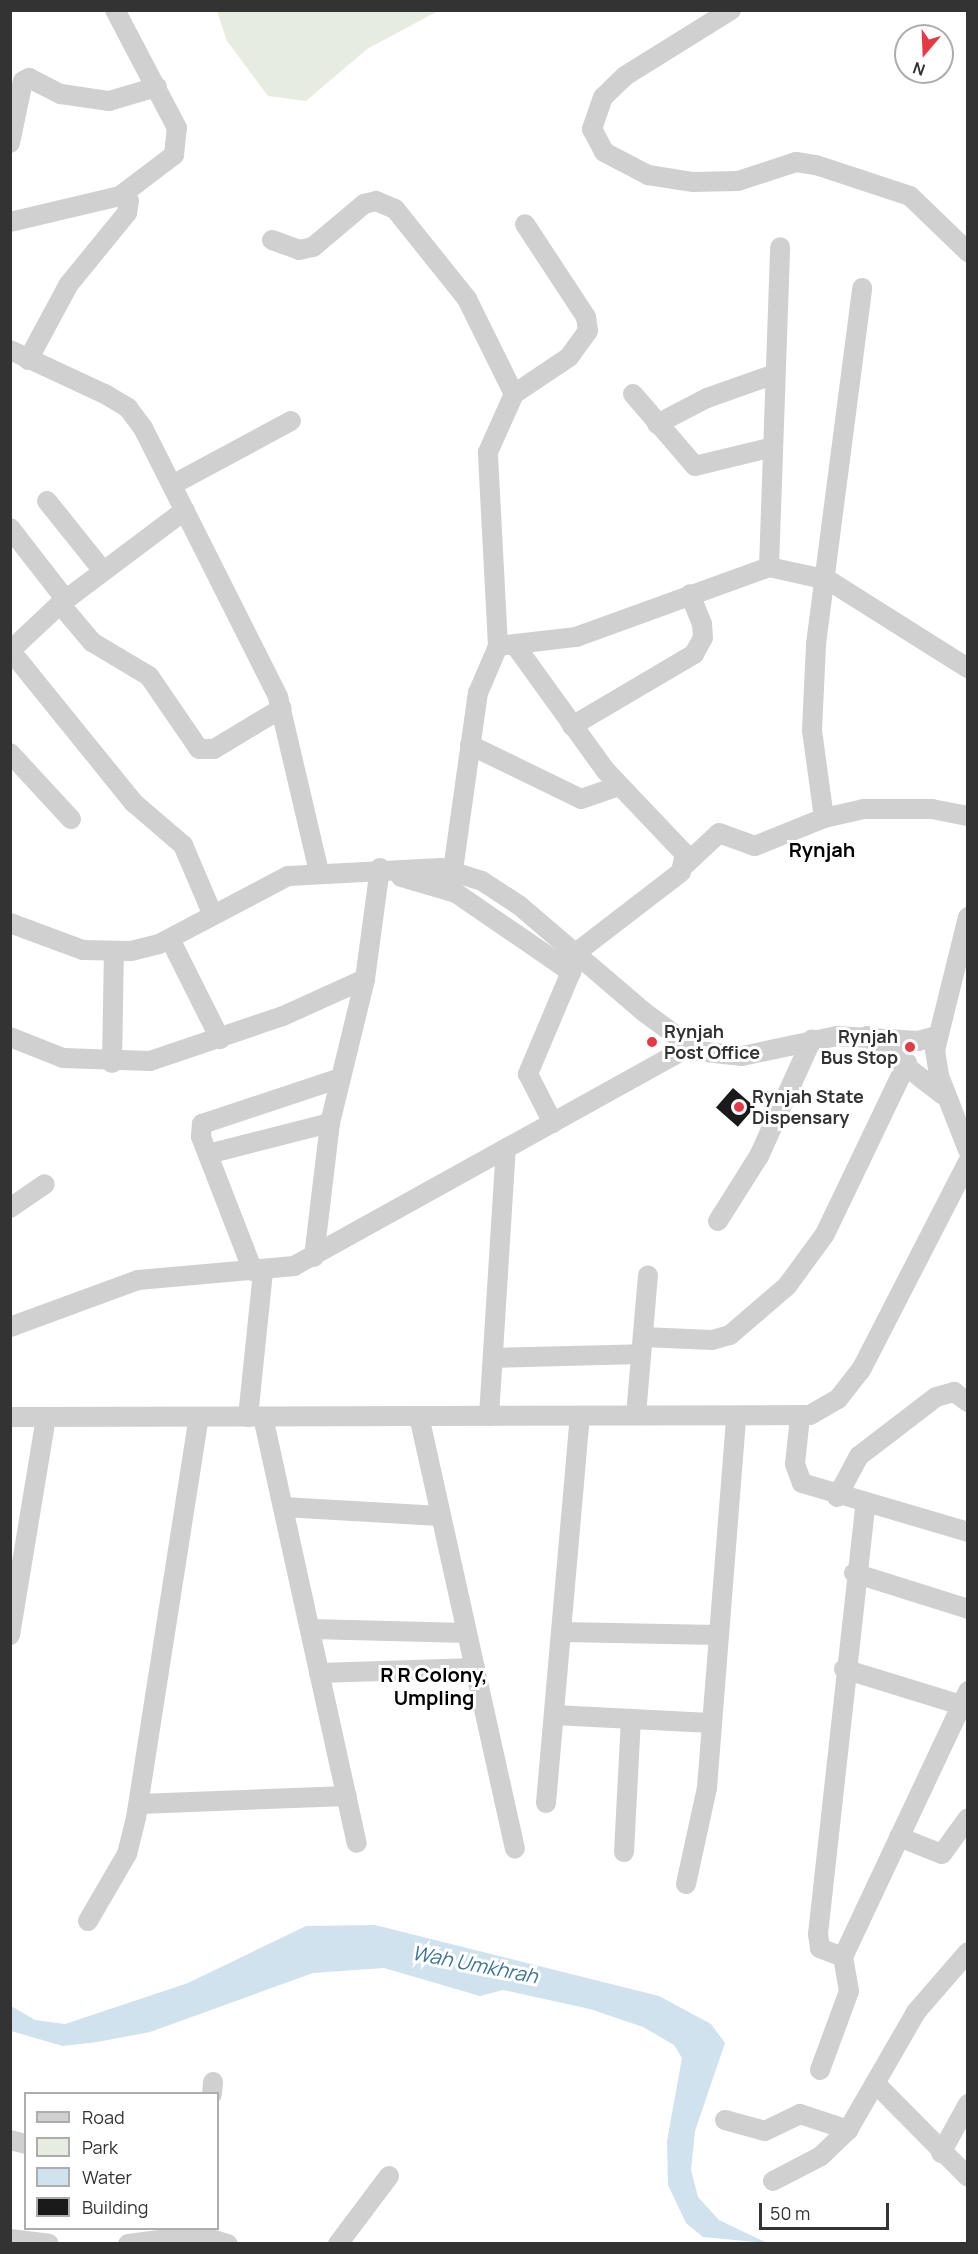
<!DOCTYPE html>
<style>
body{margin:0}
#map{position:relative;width:978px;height:2254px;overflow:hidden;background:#fff;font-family:Manrope,sans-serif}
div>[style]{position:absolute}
.green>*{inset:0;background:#e6ecdf}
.water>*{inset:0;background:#cfe2ee}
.building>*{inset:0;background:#1a1a1a;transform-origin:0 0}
.minor>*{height:20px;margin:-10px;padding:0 10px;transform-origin:10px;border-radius:10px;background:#d0d0d0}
.dots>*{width:16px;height:16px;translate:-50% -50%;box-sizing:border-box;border:3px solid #fff;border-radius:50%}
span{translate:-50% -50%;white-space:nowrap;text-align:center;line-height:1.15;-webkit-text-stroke:6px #fff;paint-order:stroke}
.poi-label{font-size:18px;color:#333;font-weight:700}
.left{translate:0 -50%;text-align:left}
.right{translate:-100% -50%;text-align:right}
.neighbourhood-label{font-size:20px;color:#000;font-weight:700}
.water-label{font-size:20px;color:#3f7597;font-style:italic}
.frame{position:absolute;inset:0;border:12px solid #333;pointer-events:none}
.legend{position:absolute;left:24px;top:2092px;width:195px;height:138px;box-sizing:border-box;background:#fff;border:2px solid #adadad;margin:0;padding:8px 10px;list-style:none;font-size:18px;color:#333}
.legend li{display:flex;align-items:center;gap:12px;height:30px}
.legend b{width:30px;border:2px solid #adadad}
.north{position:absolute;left:894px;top:24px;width:60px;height:60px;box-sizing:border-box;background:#fff;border:2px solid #adadad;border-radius:50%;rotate:199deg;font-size:16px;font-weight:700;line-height:24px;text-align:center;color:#333}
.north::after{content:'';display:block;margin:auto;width:21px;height:27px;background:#e63946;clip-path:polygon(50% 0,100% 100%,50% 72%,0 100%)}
.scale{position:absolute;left:759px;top:2203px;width:130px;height:27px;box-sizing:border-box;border:3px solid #333;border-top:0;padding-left:8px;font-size:18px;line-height:21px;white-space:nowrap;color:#333;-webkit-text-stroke:4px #fff;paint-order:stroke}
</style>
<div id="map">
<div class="green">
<i style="clip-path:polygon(217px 11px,217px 10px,438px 11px,367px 49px,306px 101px,268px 96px,227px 41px)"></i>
</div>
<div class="water">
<i style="clip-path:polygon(375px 1925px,659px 1996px,711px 2024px,725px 2043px,695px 2131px,691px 2170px,698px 2197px,719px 2220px,767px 2243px,703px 2237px,686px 2223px,668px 2185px,667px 2141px,682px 2058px,674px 2045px,643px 2027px,590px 2009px,503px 1990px,480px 1996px,384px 1968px,313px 1973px,150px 2032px,97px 2042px,63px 2046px,11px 2031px,11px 2006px,35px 2020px,65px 2024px,188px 1983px,306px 1926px)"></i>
</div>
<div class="building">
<i style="left:733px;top:1088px;width:29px;height:26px;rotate:41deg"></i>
</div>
<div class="minor">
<i style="left:731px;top:10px;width:125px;rotate:148.1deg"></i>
<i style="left:625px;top:76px;width:30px;rotate:136deg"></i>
<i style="left:603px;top:97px;width:34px;rotate:109deg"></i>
<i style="left:592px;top:129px;width:26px;rotate:62deg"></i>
<i style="left:604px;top:152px;width:50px;rotate:27.6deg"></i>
<i style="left:648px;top:175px;width:46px;rotate:8.8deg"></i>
<i style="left:693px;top:182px;width:45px;rotate:-1.3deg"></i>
<i style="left:738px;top:181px;width:61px;rotate:-18.1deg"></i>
<i style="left:796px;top:162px;width:20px;rotate:9deg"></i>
<i style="left:816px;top:165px;width:99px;rotate:18.3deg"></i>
<i style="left:910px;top:196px;width:81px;rotate:44deg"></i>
<i style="left:10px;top:143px;width:63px;rotate:-78.2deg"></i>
<i style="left:23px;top:81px;width:7px;rotate:-27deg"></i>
<i style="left:29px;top:78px;width:36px;rotate:27deg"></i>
<i style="left:61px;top:94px;width:49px;rotate:8.3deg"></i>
<i style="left:109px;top:101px;width:50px;rotate:-16.3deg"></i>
<i style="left:10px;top:222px;width:113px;rotate:-13.3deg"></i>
<i style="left:120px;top:196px;width:68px;rotate:-37.2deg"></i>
<i style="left:174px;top:155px;width:27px;rotate:-84deg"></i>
<i style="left:177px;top:128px;width:133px;rotate:-117.7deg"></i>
<i style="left:272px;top:240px;width:29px;rotate:20deg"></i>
<i style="left:299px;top:250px;width:14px;rotate:-12deg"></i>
<i style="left:313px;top:247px;width:67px;rotate:-40.1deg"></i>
<i style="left:364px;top:204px;width:12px;rotate:-14deg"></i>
<i style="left:376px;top:201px;width:21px;rotate:23deg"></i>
<i style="left:395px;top:209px;width:115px;rotate:51.3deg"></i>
<i style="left:467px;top:299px;width:106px;rotate:63.7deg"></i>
<i style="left:10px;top:350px;width:105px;rotate:24.9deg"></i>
<i style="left:105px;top:394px;width:27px;rotate:31deg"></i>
<i style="left:128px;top:408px;width:25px;rotate:53deg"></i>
<i style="left:143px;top:428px;width:301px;rotate:63.3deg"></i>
<i style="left:278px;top:697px;width:180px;rotate:76.8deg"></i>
<i style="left:28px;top:360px;width:86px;rotate:-61.7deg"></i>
<i style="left:69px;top:284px;width:92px;rotate:-50.8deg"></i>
<i style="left:127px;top:213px;width:12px;rotate:-81deg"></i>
<i style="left:129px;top:201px;width:10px;rotate:-151deg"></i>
<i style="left:633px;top:394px;width:95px;rotate:49.3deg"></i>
<i style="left:695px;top:466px;width:80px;rotate:-13.7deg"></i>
<i style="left:657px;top:424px;width:56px;rotate:-27.5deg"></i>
<i style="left:707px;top:398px;width:72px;rotate:-19.4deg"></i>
<i style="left:172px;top:485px;width:135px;rotate:-28.3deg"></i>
<i style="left:47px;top:501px;width:90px;rotate:51.3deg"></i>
<i style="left:10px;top:528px;width:91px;rotate:52.1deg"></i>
<i style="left:769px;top:567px;width:320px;rotate:-88deg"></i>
<i style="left:60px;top:604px;width:50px;rotate:49.9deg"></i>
<i style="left:92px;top:642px;width:66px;rotate:30.8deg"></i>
<i style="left:149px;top:676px;width:88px;rotate:55.6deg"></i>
<i style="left:199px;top:749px;width:15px"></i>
<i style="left:214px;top:749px;width:79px;rotate:-31.1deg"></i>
<i style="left:515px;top:645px;width:155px;rotate:54.2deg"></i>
<i style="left:606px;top:771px;width:115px;rotate:46.4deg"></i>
<i style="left:685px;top:854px;width:18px;rotate:103deg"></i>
<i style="left:681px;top:872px;width:131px;rotate:142.4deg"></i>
<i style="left:498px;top:646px;width:194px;rotate:-93deg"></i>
<i style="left:488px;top:452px;width:64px;rotate:-65.9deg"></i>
<i style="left:514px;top:394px;width:66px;rotate:-33.9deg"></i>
<i style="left:569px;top:357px;width:32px;rotate:-54deg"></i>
<i style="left:588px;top:331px;width:14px;rotate:-98deg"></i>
<i style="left:586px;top:317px;width:111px;rotate:-123.3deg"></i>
<i style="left:10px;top:650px;width:197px;rotate:51deg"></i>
<i style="left:134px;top:803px;width:65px;rotate:40.6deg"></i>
<i style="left:183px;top:845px;width:74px;rotate:66.9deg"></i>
<i style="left:11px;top:650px;width:67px;rotate:-43.2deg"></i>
<i style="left:60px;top:604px;width:156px;rotate:-36.9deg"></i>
<i style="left:572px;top:726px;width:142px;rotate:-30.5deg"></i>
<i style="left:694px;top:654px;width:18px;rotate:-61deg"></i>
<i style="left:703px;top:638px;width:14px;rotate:-94deg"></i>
<i style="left:702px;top:624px;width:32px;rotate:-112deg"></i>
<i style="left:470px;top:745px;width:123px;rotate:25.9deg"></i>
<i style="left:581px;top:799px;width:40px;rotate:-18.9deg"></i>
<i style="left:10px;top:753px;width:90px;rotate:47.3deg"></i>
<i style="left:824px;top:818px;width:89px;rotate:-97.8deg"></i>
<i style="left:812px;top:730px;width:86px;rotate:-87.3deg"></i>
<i style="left:816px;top:644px;width:359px;rotate:-82.6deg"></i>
<i style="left:686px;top:864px;width:45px;rotate:-43.2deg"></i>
<i style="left:719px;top:833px;width:38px;rotate:20deg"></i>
<i style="left:755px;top:846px;width:74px;rotate:-22.1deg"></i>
<i style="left:824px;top:818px;width:41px;rotate:-12.7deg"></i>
<i style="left:864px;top:809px;width:68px"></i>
<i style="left:932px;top:809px;width:37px;rotate:11deg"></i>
<i style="left:453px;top:870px;width:179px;rotate:-82deg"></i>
<i style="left:478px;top:693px;width:51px;rotate:-66.9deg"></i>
<i style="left:498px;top:646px;width:79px;rotate:-6.6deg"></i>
<i style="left:576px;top:637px;width:205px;rotate:-19.9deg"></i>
<i style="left:769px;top:567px;width:60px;rotate:12.4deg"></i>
<i style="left:828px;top:580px;width:165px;rotate:32.2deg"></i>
<i style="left:401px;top:877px;width:57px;rotate:16.2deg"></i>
<i style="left:456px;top:893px;width:140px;rotate:34.5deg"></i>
<i style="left:571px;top:972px;width:111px;rotate:112.9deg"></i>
<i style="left:528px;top:1074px;width:55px;rotate:63deg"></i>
<i style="left:968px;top:917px;width:137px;rotate:103.9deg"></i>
<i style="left:935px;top:1050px;width:26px;rotate:81deg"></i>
<i style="left:939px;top:1076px;width:79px;rotate:68.6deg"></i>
<i style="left:10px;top:923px;width:78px;rotate:20.3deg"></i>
<i style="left:83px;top:950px;width:48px;rotate:1.2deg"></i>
<i style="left:131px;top:951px;width:29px;rotate:-14deg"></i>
<i style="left:159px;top:944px;width:146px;rotate:-27.8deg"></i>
<i style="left:288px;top:876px;width:153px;rotate:-3deg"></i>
<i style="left:441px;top:868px;width:43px;rotate:17.6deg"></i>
<i style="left:482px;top:881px;width:45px;rotate:33.3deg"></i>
<i style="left:520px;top:906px;width:163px;rotate:40.5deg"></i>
<i style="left:644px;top:1012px;width:66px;rotate:36.3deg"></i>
<i style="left:697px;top:1051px;width:45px;rotate:6.3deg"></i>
<i style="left:742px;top:1056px;width:97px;rotate:-11.9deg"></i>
<i style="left:837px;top:1036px;width:81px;rotate:3.5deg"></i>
<i style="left:918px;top:1041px;width:20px;rotate:-15deg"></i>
<i style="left:170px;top:939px;width:112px;rotate:63.4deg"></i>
<i style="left:867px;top:1036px;width:96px;rotate:37.8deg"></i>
<i style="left:10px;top:1037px;width:57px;rotate:21.6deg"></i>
<i style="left:63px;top:1058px;width:87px;rotate:2deg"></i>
<i style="left:150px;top:1061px;width:140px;rotate:-18.7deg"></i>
<i style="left:283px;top:1016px;width:90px;rotate:-24.3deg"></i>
<i style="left:112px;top:1063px;width:112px;rotate:-89deg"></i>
<i style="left:208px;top:1154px;width:126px;rotate:-14.3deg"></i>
<i style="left:10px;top:1208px;width:42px;rotate:-34.4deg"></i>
<i style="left:718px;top:1221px;width:77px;rotate:-57.8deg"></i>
<i style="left:759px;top:1156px;width:128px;rotate:-65.6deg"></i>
<i style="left:314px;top:1257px;width:135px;rotate:-83.2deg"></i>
<i style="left:330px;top:1123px;width:148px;rotate:-76.3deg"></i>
<i style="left:365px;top:979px;width:112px;rotate:-82.3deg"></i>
<i style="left:253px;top:1271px;width:144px;rotate:-111.2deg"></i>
<i style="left:201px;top:1137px;width:13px;rotate:-86deg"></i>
<i style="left:202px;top:1124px;width:145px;rotate:-18.4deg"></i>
<i style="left:10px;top:1327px;width:136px;rotate:-20.2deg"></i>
<i style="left:138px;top:1280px;width:157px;rotate:-5.1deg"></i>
<i style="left:294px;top:1266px;width:452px;rotate:-29deg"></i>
<i style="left:643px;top:1337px;width:69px;rotate:2.5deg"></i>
<i style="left:712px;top:1340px;width:19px;rotate:-16deg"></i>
<i style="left:730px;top:1335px;width:75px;rotate:-40.7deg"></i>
<i style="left:787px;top:1286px;width:64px;rotate:-53.8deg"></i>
<i style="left:825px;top:1234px;width:190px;rotate:-64.4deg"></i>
<i style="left:493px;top:1358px;width:148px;rotate:-1.5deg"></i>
<i style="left:636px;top:1415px;width:140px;rotate:-85.1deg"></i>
<i style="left:419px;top:1416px;width:443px;rotate:77.5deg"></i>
<i style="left:489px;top:1416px;width:268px;rotate:-86.4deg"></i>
<i style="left:10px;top:1417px;width:800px;rotate:-0.14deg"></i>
<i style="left:810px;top:1415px;width:32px;rotate:-30deg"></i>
<i style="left:838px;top:1399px;width:37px;rotate:-52deg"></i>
<i style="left:861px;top:1370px;width:234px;rotate:-62.8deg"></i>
<i style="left:248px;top:1417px;width:147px;rotate:-84.1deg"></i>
<i style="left:263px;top:1417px;width:436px;rotate:77.6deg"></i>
<i style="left:800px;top:1417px;width:47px;rotate:96.1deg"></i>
<i style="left:795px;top:1464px;width:20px;rotate:70deg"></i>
<i style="left:802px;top:1483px;width:173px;rotate:16.4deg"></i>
<i style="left:837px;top:1497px;width:47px;rotate:-61.8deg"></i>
<i style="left:859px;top:1456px;width:97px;rotate:-37.5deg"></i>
<i style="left:936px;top:1397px;width:19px;rotate:-16deg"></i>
<i style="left:954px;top:1392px;width:17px;rotate:36deg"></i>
<i style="left:283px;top:1507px;width:158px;rotate:3.3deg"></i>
<i style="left:854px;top:1573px;width:120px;rotate:17.5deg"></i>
<i style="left:310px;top:1629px;width:157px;rotate:1.5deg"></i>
<i style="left:561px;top:1632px;width:158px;rotate:1.1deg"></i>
<i style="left:10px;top:1635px;width:221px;rotate:-80.6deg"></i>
<i style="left:844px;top:1669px;width:122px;rotate:17.1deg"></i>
<i style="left:319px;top:1673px;width:156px;rotate:-1.8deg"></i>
<i style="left:554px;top:1715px;width:157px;rotate:2.9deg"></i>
<i style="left:546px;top:1803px;width:388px;rotate:-85deg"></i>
<i style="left:139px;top:1804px;width:208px;rotate:-2.2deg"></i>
<i style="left:899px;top:1837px;width:46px;rotate:21.6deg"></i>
<i style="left:942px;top:1854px;width:44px;rotate:-54.2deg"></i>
<i style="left:624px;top:1852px;width:133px;rotate:-87deg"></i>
<i style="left:686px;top:1884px;width:98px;rotate:-77.7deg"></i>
<i style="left:707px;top:1788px;width:372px;rotate:-85.5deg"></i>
<i style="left:88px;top:1921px;width:78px;rotate:-59.8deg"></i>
<i style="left:127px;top:1854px;width:37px;rotate:-76deg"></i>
<i style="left:136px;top:1818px;width:406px;rotate:-81.1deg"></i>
<i style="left:843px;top:1957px;width:294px;rotate:-64.8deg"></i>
<i style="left:820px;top:2070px;width:84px;rotate:-69.8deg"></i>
<i style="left:849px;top:1991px;width:35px;rotate:-100deg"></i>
<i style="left:843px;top:1957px;width:25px;rotate:-159deg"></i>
<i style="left:820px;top:1948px;width:14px;rotate:-98deg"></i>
<i style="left:818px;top:1934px;width:431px;rotate:-83.7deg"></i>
<i style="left:875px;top:2083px;width:132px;rotate:45.3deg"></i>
<i style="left:212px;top:2094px;width:12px;rotate:-85deg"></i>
<i style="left:725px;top:2120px;width:41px;rotate:15.4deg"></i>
<i style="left:765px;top:2131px;width:39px;rotate:-26deg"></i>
<i style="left:800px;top:2114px;width:51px;rotate:18.4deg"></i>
<i style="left:10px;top:2140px;width:16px;rotate:14deg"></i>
<i style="left:941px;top:2153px;width:56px;rotate:-61.1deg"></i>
<i style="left:773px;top:2181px;width:54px;rotate:-27.5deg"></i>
<i style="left:821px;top:2156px;width:37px;rotate:-44deg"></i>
<i style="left:848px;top:2130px;width:136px;rotate:-60deg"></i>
<i style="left:916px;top:2012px;width:79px;rotate:-49.1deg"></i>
<i style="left:10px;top:2239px;width:39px;rotate:7deg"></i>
<i style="left:128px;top:2244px;width:71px;rotate:-7.3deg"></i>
<i style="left:198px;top:2235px;width:31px;rotate:17deg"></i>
<i style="left:338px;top:2244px;width:85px;rotate:-53.1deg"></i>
</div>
<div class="dots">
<i style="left:652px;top:1042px;background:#e63946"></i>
<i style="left:910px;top:1047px;background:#e63946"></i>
<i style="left:739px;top:1107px;background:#e63946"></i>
</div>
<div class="poi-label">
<span class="left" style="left:664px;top:1042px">Rynjah<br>Post Office</span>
<span class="right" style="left:898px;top:1047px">Rynjah<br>Bus Stop</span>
<span class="left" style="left:752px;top:1107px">Rynjah State<br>Dispensary</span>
</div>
<div class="neighbourhood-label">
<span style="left:822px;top:849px">Rynjah</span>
<span style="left:434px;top:1686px">R R Colony,<br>Umpling</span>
</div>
<div class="water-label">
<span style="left:475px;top:1964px;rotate:11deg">Wah Umkhrah</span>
</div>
<div class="frame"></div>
<ul class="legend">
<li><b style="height:8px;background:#d0d0d0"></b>Road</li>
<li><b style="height:16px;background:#e6ecdf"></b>Park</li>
<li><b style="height:16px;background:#cfe2ee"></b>Water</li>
<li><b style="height:16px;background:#1a1a1a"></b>Building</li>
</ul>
<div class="north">N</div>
<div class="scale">50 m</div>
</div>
